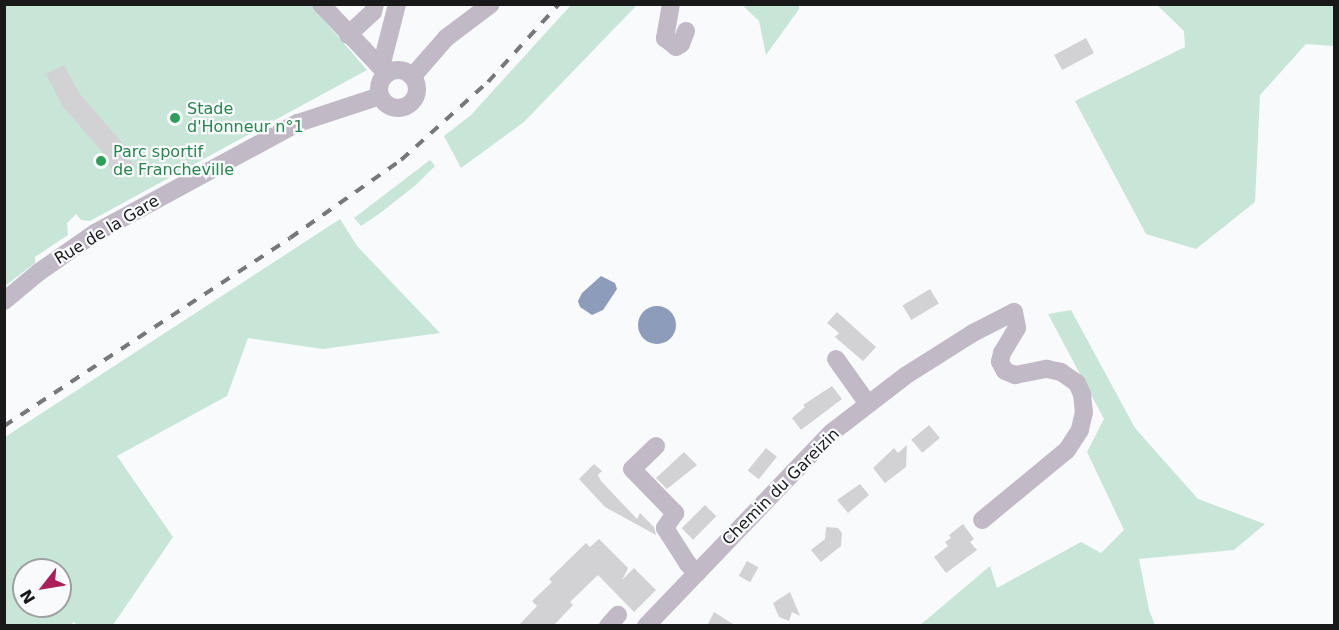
<!DOCTYPE html>
<meta charset="utf-8">
<style>
body{margin:0}
#map{position:relative;width:1339px;height:630px;overflow:hidden;background:#f8fafc;font-family:"DejaVu Sans",sans-serif}
div>[style]{position:absolute}
.green>*{inset:0;background:#c8e6d7}
.water>*{inset:0;background:#8d9cba}
.round{border-radius:50%}
.building>*{inset:0;background:#d2d1d4;transform-origin:0 0}
.minor>*{height:18px;margin:-9px;padding:0 9px;transform-origin:9px;border-radius:9px;background:#c2b9c7}
.minor>.ring{margin:-9px;padding:0;box-sizing:content-box;background:none;border:18px solid #c2b9c7;border-radius:50%}
.rail>*{height:4px;margin-top:-2px;transform-origin:0;background:repeating-linear-gradient(90deg,#777879 0 10px,transparent 0 20px)}
.dots>*{width:16px;height:16px;translate:-50% -50%;box-sizing:border-box;border:3px solid #f8fafc;border-radius:50%}
span{translate:-50% -50%;white-space:nowrap;text-align:center;line-height:1.15;-webkit-text-stroke:4.5px #f8fafc;paint-order:stroke}
.leisure-label{font-size:16px;color:#27864d}
.left{translate:0 -50%;text-align:left}
.street-label{font-size:16px;color:#19191a}
.frame{position:absolute;inset:0;border:6px solid #19191a;pointer-events:none}
.north{position:absolute;left:12px;top:558px;width:60px;height:60px;box-sizing:border-box;background:#f8fafc;border:2px solid #9fa0a2;border-radius:50%;rotate:239deg;font-size:16px;font-weight:700;line-height:24px;text-align:center;color:#19191a}
.north::after{content:'';display:block;margin:auto;width:21px;height:27px;background:#ac1e5a;clip-path:polygon(50% 0,100% 100%,50% 72%,0 100%)}
</style>
<div id="map">
<div class="green">
<i style="clip-path:polygon(5px 5px,311px 5px,367px 70px,90px 221px,81px 220px,76px 214px,67px 223px,68px 235px,35px 257px,35px 263px,5px 286px)"></i>
<i style="clip-path:polygon(571px 5px,637px 5px,524px 122px,461px 168px,444px 136px,471px 115px)"></i>
<i style="clip-path:polygon(742px 5px,799px 5px,799px 9px,766px 55px,759px 21px)"></i>
<i style="clip-path:polygon(1157px 5px,1334px 5px,1334px 46px,1306px 44px,1260px 95px,1255px 202px,1196px 249px,1146px 234px,1075px 101px,1185px 47px,1184px 31px)"></i>
<i style="clip-path:polygon(430px 160px,435px 166px,417px 184px,379px 214px,361px 226px,354px 218px)"></i>
<i style="clip-path:polygon(evenodd,340px 219px,357px 246px,440px 333px,323px 349px,248px 338px,227px 396px,117px 456px,173px 537px,113px 625px,77px 625px,74px 622px,70px 625px,5px 625px,5px 437px,340px 219px,24px 570px,60px 570px,60px 606px,24px 606px,24px 570px)"></i>
<i style="clip-path:polygon(1071px 310px,1135px 428px,1198px 499px,1265px 524px,1234px 550px,1139px 559px,1149px 610px,1155px 625px,919px 626px,990px 566px,997px 588px,1081px 542px,1101px 553px,1124px 530px,1087px 452px,1104px 419px,1048px 314px)"></i>
</div>
<div class="water">
<i style="clip-path:polygon(601px 276px,615px 283px,617px 289px,603px 310px,592px 315px,580px 307px,578px 301px,582px 293px)"></i>
<i class="round" style="left:638px;top:306px;width:38px;height:38px"></i>
</div>
<div class="building">
<i style="left:1086px;top:38px;width:17px;height:36px;rotate:62deg"></i>
<i style="clip-path:polygon(64px 65px,79px 93px,125px 146px,135px 170px,116px 179px,101px 150px,63px 107px,46px 74px)"></i>
<i style="left:930px;top:289px;width:17px;height:32px;rotate:59deg"></i>
<i style="clip-path:polygon(837px 312px,876px 347px,863px 361px,835px 337px,839px 333px,827px 323px)"></i>
<i style="clip-path:polygon(832px 386px,842px 399px,801px 430px,792px 418px,805px 407px,803px 405px)"></i>
<i style="left:929px;top:425px;width:17px;height:23px;rotate:50deg"></i>
<i style="clip-path:polygon(907px 445px,906px 467px,885px 483px,873px 468px,894px 448px,898px 453px)"></i>
<i style="left:766px;top:448px;width:14px;height:29px;rotate:39deg"></i>
<i style="clip-path:polygon(684px 452px,697px 465px,667px 489px,656px 478px)"></i>
<i style="clip-path:polygon(594px 464px,602px 471px,598px 475px,601px 481px,637px 519px,640px 513px,654px 527px,656px 535px,605px 507px,579px 479px)"></i>
<i style="clip-path:polygon(860px 484px,869px 495px,848px 513px,837px 500px)"></i>
<i style="left:705px;top:505px;width:16px;height:33px;rotate:45deg"></i>
<i style="clip-path:polygon(963px 524px,974px 539px,970px 542px,977px 550px,946px 573px,934px 557px,948px 546px,945px 542px,951px 538px,949px 535px)"></i>
<i style="clip-path:polygon(826px 527px,838px 528px,842px 533px,841px 546px,821px 562px,811px 550px,825px 539px)"></i>
<i style="clip-path:polygon(599px 539px,628px 568px,622px 580px,634px 568px,656px 590px,634px 612px,598px 575px,570px 602px,573px 605px,553px 626px,518px 626px,537px 606px,532px 601px,552px 582px,549px 579px,586px 543px,590px 547px)"></i>
<i style="left:747px;top:561px;width:13px;height:17px;rotate:29deg"></i>
<i style="clip-path:polygon(790px 592px,800px 616px,792px 612px,789px 621px,779px 617px,773px 603px)"></i>
<i style="clip-path:polygon(714px 612px,736px 626px,707px 626px)"></i>
</div>
<div class="minor">
<i style="left:321px;top:4px;width:96px;rotate:46.7deg"></i>
<i style="left:671px;top:4px;width:35px;rotate:100deg"></i>
<i style="left:665px;top:38px;width:14px;rotate:39deg"></i>
<i style="left:676px;top:47px;width:6px;rotate:-31deg"></i>
<i style="left:681px;top:44px;width:14px;rotate:-69deg"></i>
<i style="left:348px;top:35px;width:34px;rotate:-43deg"></i>
<i style="left:373px;top:12px;width:8px;rotate:-76deg"></i>
<i style="left:381px;top:67px;width:65px;rotate:-75.7deg"></i>
<i class="ring" style="left:379px;top:70px;width:20px;height:20px"></i>
<i style="left:412px;top:77px;width:52px;rotate:-48.9deg"></i>
<i style="left:446px;top:38px;width:56px;rotate:-37.1deg"></i>
<i style="left:4px;top:301px;width:45px;rotate:-39.6deg"></i>
<i style="left:39px;top:272px;width:68px;rotate:-34.9deg"></i>
<i style="left:95px;top:233px;width:231px;rotate:-28.5deg"></i>
<i style="left:298px;top:123px;width:86px;rotate:-18.2deg"></i>
<i style="left:836px;top:359px;width:55px;rotate:54.6deg"></i>
<i style="left:656px;top:446px;width:33px;rotate:136deg"></i>
<i style="left:632px;top:469px;width:62px;rotate:45.7deg"></i>
<i style="left:675px;top:513px;width:18px;rotate:124deg"></i>
<i style="left:665px;top:528px;width:43px;rotate:57.4deg"></i>
<i style="left:688px;top:564px;width:13px;rotate:45deg"></i>
<i style="left:608px;top:626px;width:15px;rotate:-48deg"></i>
<i style="left:646px;top:626px;width:267px;rotate:-46.2deg"></i>
<i style="left:831px;top:433px;width:93px;rotate:-37.6deg"></i>
<i style="left:905px;top:376px;width:80px;rotate:-32.3deg"></i>
<i style="left:973px;top:333px;width:46px;rotate:-27.1deg"></i>
<i style="left:1014px;top:312px;width:16px;rotate:79deg"></i>
<i style="left:1017px;top:328px;width:29px;rotate:121deg"></i>
<i style="left:1002px;top:353px;width:9px;rotate:103deg"></i>
<i style="left:1000px;top:362px;width:10px;rotate:61deg"></i>
<i style="left:1005px;top:371px;width:11px;rotate:22deg"></i>
<i style="left:1015px;top:375px;width:33px;rotate:-11deg"></i>
<i style="left:1047px;top:369px;width:14px;rotate:12deg"></i>
<i style="left:1061px;top:372px;width:19px;rotate:35deg"></i>
<i style="left:1077px;top:383px;width:12px;rotate:66deg"></i>
<i style="left:1082px;top:394px;width:18px;rotate:84deg"></i>
<i style="left:1084px;top:412px;width:18px;rotate:103deg"></i>
<i style="left:1080px;top:430px;width:24px;rotate:123deg"></i>
<i style="left:1067px;top:450px;width:110px;rotate:140.5deg"></i>
</div>
<div class="rail">
<i style="left:4px;top:426px;width:342px;rotate:-33.3deg"></i>
<i style="left:290px;top:238px;width:136px;rotate:-35.1deg"></i>
<i style="left:401px;top:160px;width:117px;rotate:-41.9deg"></i>
<i style="left:488px;top:82px;width:105px;rotate:-47.7deg"></i>
</div>
<div class="dots">
<i style="left:175px;top:118px;background:#2e9e5b"></i>
<i style="left:101px;top:161px;background:#2e9e5b"></i>
</div>
<div class="leisure-label">
<span class="left" style="left:187px;top:118px">Stade<br>d'Honneur n°1</span>
<span class="left" style="left:113px;top:161px">Parc sportif<br>de Francheville</span>
</div>
<div class="street-label">
<span style="left:107px;top:230px;rotate:-31deg">Rue de la Gare</span>
<span style="left:781px;top:487px;rotate:-45deg">Chemin du Gareizin</span>
</div>
<div class="frame"></div>
<div class="north">N</div>
</div>
